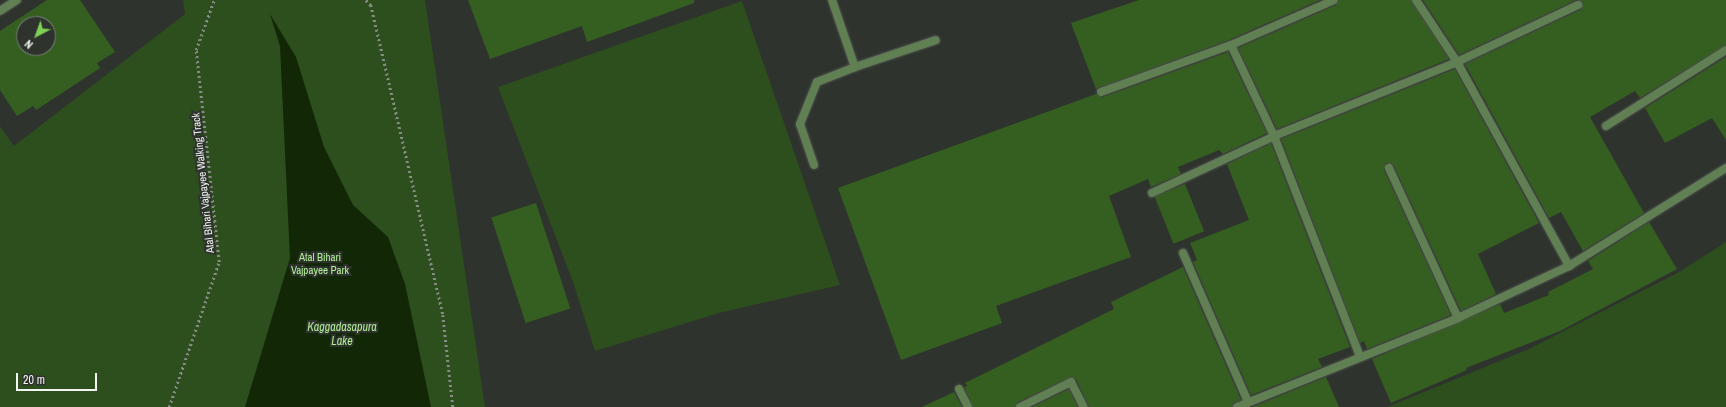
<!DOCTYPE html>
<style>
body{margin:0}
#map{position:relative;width:1726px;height:407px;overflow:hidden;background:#2f332e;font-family:"Archivo Narrow",sans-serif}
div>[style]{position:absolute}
.green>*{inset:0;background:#2d4e1d}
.water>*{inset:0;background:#112706}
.building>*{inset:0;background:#355f20;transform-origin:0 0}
.path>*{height:2.5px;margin-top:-1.25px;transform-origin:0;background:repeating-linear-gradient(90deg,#888c87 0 2px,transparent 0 5px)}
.roads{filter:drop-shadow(0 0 1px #4e524d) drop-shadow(0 0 1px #4e524d)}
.lane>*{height:8px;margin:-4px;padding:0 4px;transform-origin:4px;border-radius:4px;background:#607f53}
.street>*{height:8px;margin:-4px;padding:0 4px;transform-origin:4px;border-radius:4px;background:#607f53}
span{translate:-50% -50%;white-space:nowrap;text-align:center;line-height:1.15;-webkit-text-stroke:4px #2f332e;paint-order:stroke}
.street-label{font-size:11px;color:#f2f5f1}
.park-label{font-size:11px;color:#b1f096}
.water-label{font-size:12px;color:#aeed93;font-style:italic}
.north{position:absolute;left:16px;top:16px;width:40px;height:40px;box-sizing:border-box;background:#2f332e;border:1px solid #7d817c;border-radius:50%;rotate:221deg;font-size:11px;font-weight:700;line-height:16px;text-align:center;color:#f2f5f1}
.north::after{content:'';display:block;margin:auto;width:14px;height:18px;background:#7dd154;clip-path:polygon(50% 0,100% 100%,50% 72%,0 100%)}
.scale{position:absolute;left:16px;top:373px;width:81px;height:18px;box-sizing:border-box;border:2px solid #f2f5f1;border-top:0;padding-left:5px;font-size:12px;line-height:14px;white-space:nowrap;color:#f2f5f1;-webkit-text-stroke:3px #2f332e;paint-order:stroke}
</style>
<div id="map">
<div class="green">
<i style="clip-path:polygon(183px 0,425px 0,485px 407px,0 407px,0 126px,14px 146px,185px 14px)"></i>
<i style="clip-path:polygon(742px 1px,840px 285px,719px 313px,595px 351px,573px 282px,498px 87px)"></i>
<i style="clip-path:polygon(1726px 242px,1726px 407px,1387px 407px,1529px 349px,1679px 272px)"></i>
</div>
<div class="water">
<i style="clip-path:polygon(270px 14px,296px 57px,324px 147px,353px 205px,388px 237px,405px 284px,431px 407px,245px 407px,290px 258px,280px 46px)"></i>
</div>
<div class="building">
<i style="clip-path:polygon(evenodd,47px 0,80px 0,115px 52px,97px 63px,100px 68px,59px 95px,36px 110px,33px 106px,17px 116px,0 90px,0 31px,47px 0,24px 24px,48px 24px,48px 48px,24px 48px,24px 24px)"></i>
<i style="clip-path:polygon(468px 0,694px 0,694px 3px,587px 42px,582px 26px,490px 59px)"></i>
<i style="clip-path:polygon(1139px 0,1320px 0,1229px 40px,1096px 89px,1071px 23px)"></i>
<i style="clip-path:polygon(1339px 0,1411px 0,1449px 59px,1277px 129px,1238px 48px,1336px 5px)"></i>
<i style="clip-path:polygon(1423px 0,1576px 0,1459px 55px)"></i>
<i style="clip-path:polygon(1580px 0,1726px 0,1726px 45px,1640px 98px,1635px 91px,1590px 117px,1644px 213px,1583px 251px,1561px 212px,1549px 218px,1465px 64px,1580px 10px,1583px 5px)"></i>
<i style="clip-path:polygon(1228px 52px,1267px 133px,1223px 154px,1219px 150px,1178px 167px,1181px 174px,1151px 187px,1148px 179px,1109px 196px,1131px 257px,996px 306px,1002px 323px,901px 360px,838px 188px,1096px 94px,1103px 97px)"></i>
<i style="clip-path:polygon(1726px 57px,1726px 140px,1712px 118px,1665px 143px,1645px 108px)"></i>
<i style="clip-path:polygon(1455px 69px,1539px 223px,1478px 254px,1496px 294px,1461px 311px,1394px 166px,1386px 163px,1384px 170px,1451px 315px,1367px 349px,1364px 341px,1360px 343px,1281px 139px)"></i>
<i style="clip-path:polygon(1271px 143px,1350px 347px,1318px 359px,1322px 367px,1251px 395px,1193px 262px,1197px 260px,1190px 243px,1249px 220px,1227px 164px)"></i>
<i style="left:1185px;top:184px;width:51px;height:33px;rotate:68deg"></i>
<i style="left:536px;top:203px;width:111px;height:47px;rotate:72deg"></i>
<i style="clip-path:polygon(1649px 222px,1677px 269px,1560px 331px,1466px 368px,1467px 370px,1391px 403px,1372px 359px,1500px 304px,1504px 313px,1549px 295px,1548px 292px,1593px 269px,1588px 261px)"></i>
<i style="clip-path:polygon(1183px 267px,1241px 400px,1233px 403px,1232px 407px,1089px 407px,1076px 379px,1071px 377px,1018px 402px,1015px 407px,973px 407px,964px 387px,967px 386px,965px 383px,1114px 309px,1111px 302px)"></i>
<i style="clip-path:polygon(1326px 377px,1339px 407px,1252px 407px)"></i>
<i style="clip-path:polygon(1069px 389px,1078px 407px,1032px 407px)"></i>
<i style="clip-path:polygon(954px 392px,962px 407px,922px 407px)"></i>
</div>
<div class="path">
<i style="left:366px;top:0;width:7px;rotate:45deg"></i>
<i style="left:371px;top:5px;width:318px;rotate:76.9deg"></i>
<i style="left:443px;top:315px;width:93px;rotate:83.8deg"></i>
<i style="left:169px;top:407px;width:153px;rotate:-71deg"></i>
<i style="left:219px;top:262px;width:213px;rotate:-96.2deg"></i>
<i style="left:196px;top:50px;width:53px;rotate:-70.2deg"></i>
</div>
<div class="roads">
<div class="lane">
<i style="left:832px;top:0;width:71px;rotate:71.1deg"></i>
<i style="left:855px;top:67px;width:85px;rotate:-18.4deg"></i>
<i style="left:814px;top:165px;width:43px;rotate:-108.9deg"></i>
<i style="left:800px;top:124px;width:45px;rotate:-68deg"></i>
<i style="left:817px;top:82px;width:41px;rotate:-21.5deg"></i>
</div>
<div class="street">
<i style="left:1416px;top:0;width:74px;rotate:56.5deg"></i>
<i style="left:1457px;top:62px;width:233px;rotate:61.2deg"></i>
<i style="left:0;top:11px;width:20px;rotate:-33deg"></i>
<i style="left:1231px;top:45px;width:101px;rotate:64.7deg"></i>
<i style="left:1274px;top:136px;width:237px;rotate:68.7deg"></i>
<i style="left:1101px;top:92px;width:138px;rotate:-19.9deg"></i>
<i style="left:1231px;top:45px;width:112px;rotate:-23.6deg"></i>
<i style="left:1606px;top:126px;width:142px;rotate:-32.3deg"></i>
<i style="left:1389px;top:168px;width:165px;rotate:65.3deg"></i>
<i style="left:1152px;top:193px;width:135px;rotate:-25deg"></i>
<i style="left:1274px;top:136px;width:197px;rotate:-22deg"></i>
<i style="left:1457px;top:62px;width:134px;rotate:-25.2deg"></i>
<i style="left:1183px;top:253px;width:163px;rotate:66.4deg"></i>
<i style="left:959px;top:389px;width:20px;rotate:63deg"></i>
<i style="left:1020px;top:407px;width:57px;rotate:-26.1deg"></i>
<i style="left:1071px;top:382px;width:28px;rotate:63deg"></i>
<i style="left:1237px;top:407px;width:238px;rotate:-21.9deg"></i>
<i style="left:1458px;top:318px;width:123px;rotate:-25.1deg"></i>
<i style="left:1569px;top:266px;width:185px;rotate:-32deg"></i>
</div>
</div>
<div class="street-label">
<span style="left:203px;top:183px;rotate:-96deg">Atal Bihari Vajpayee Walking Track</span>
</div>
<div class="park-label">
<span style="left:320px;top:264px">Atal Bihari<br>Vajpayee Park</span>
</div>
<div class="water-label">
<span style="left:342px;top:335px">Kaggadasapura<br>Lake</span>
</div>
<div class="north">N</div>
<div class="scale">20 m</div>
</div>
